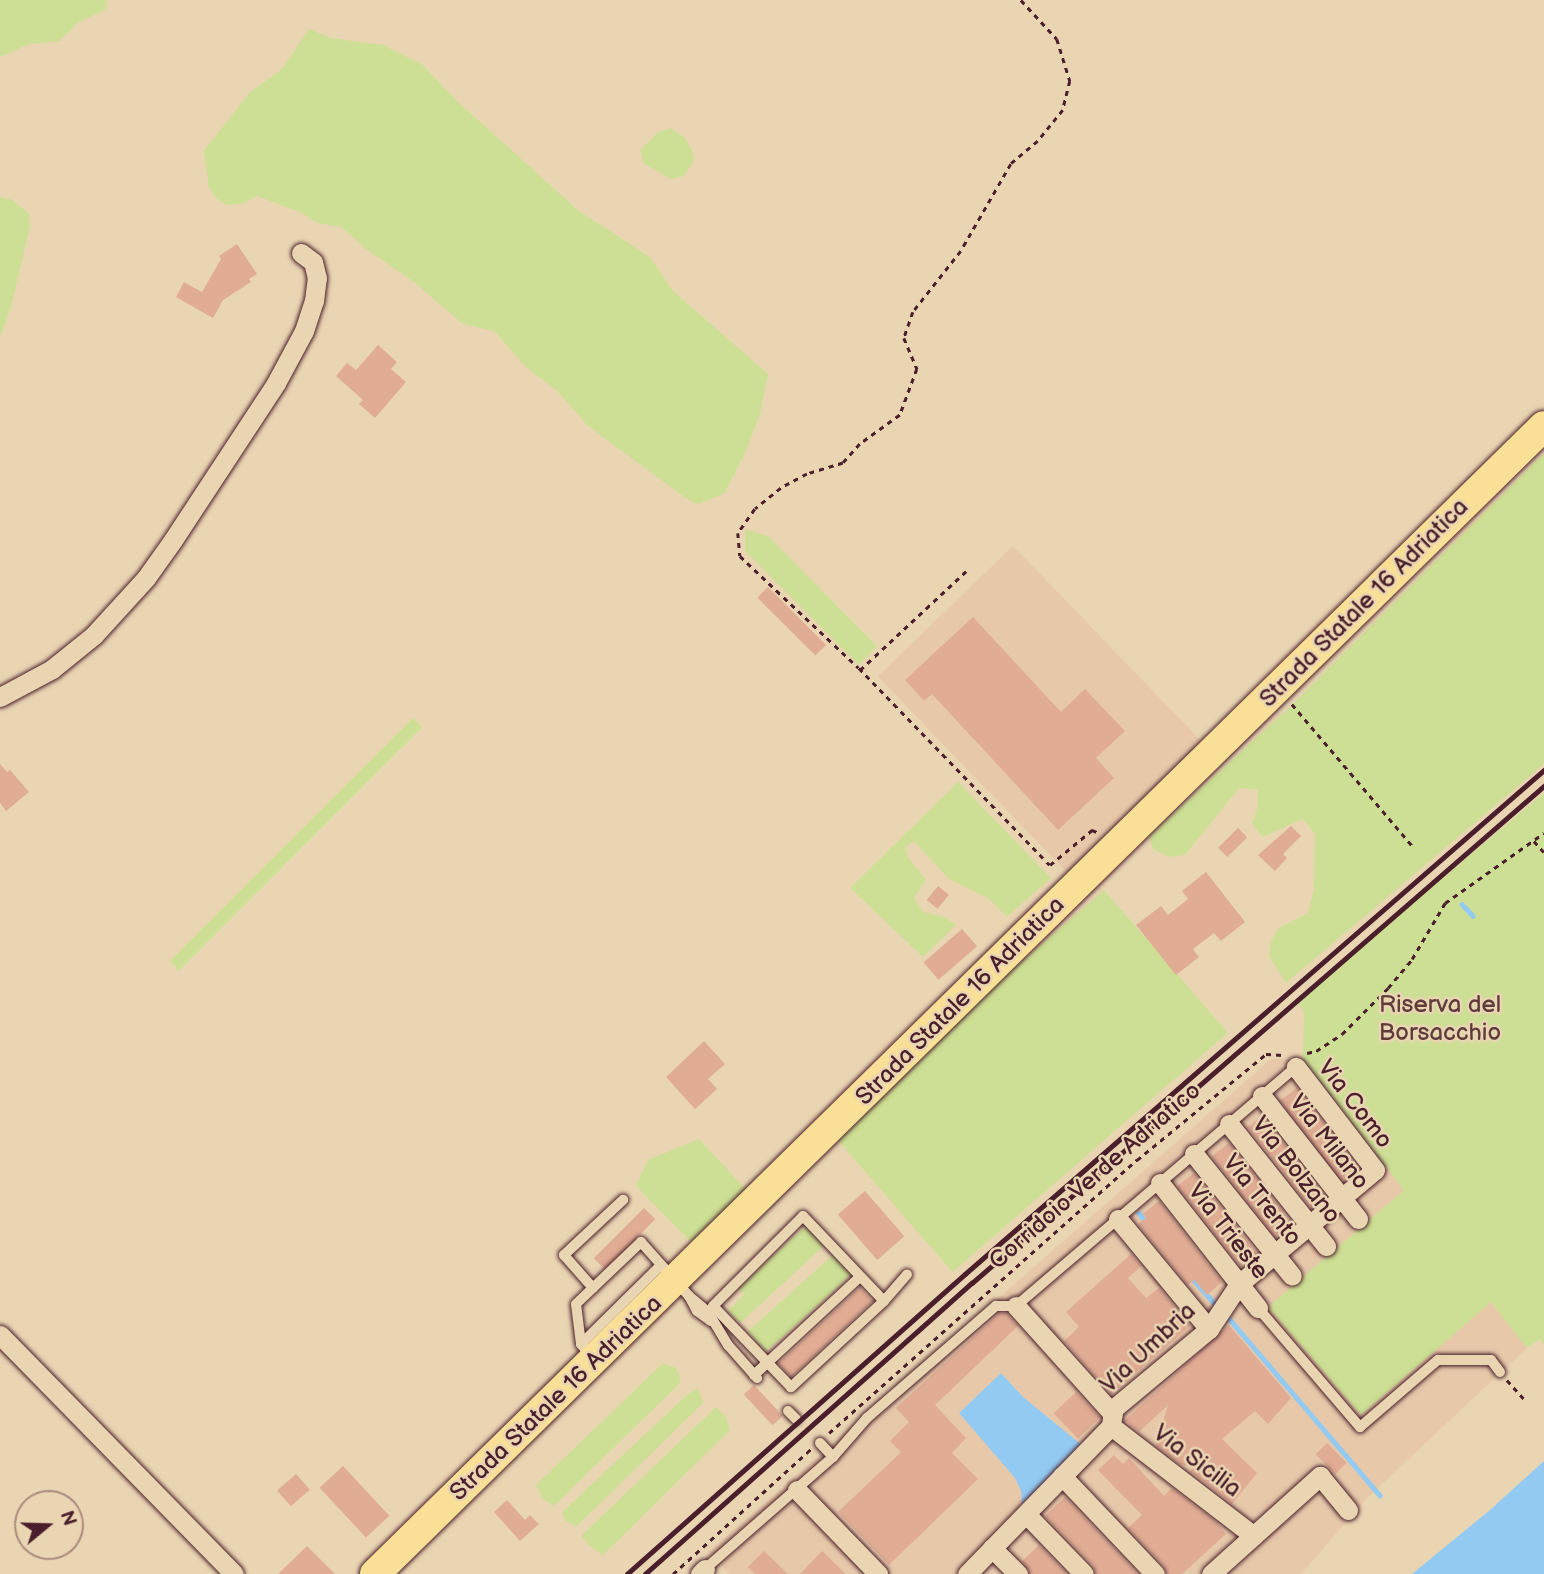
<!DOCTYPE html>
<style>
body{margin:0}
#map{position:relative;width:1544px;height:1574px;overflow:hidden;background:#ead5b3;font-family:"Balsamiq Sans",sans-serif}
div>[style]{position:absolute}
.built>*{inset:0;background:#e7c9aa;transform-origin:0 0}
.green>*{inset:0;background:#cddf94;transform-origin:0 0}
.water>*{inset:0;background:#93caf2}
.stream>*{height:4.5px;margin:-2.25px;padding:0 2.25px;transform-origin:2.25px;border-radius:2.25px;background:#93caf2}
.building>*{inset:0;background:#e0ac94;transform-origin:0 0}
.path>*{height:2.5px;margin-top:-1.25px;transform-origin:0;background:repeating-linear-gradient(90deg,#4a1f2b 0 5px,transparent 0 10px)}
.roads{filter:drop-shadow(0 0 2px #4a1f2b) drop-shadow(0 0 2px #4a1f2b)}
.lane>*{height:10px;margin:-5px;padding:0 5px;transform-origin:5px;border-radius:5px;background:#ead5b3}
.street>*{height:19px;margin:-9.5px;padding:0 9.5px;transform-origin:9.5px;border-radius:9.5px;background:#ead5b3}
.primary>*{height:30px;margin:-15px;padding:0 15px;transform-origin:15px;border-radius:15px;background:#fadf96}
.rail>*{height:4.5px;margin:-2.25px;padding:0 2.25px;transform-origin:2.25px;border-radius:2.25px;background:#4a1f2b}
span{translate:-50% -50%;white-space:nowrap;text-align:center;line-height:1.15;-webkit-text-stroke:5px #ead5b3;paint-order:stroke}
.street-label{font-size:24px;color:#4a1f2b}
.park-label{font-size:24px;color:#5e3c3b}
.north{position:absolute;left:14px;top:1490px;width:70px;height:70px;box-sizing:border-box;background:#ead5b3;border:2px solid #aa8c7d;border-radius:50%;rotate:71deg;font-size:19px;font-weight:700;line-height:28px;text-align:center;color:#4a1f2b}
.north::after{content:'';display:block;margin:auto;width:24px;height:32px;background:#4a1f2b;clip-path:polygon(50% 0,100% 100%,50% 72%,0 100%)}
</style>
<div id="map">
<div class="built">
<i style="left:1013px;top:546px;width:279px;height:188px;rotate:46deg"></i>
<i style="clip-path:polygon(1271px 1059px,1303px 1059px,1527px 1348px,1368px 1497px,1301px 1574px,729px 1574px,709px 1552px)"></i>
</div>
<div class="green">
<i style="clip-path:polygon(0 0,107px 0,105px 10px,79px 22px,59px 41px,29px 44px,0 57px)"></i>
<i style="clip-path:polygon(309px 29px,331px 38px,383px 45px,423px 65px,456px 100px,579px 211px,650px 257px,673px 291px,768px 374px,760px 414px,746px 451px,725px 493px,699px 504px,687px 499px,588px 426px,558px 392px,526px 367px,494px 331px,463px 324px,414px 282px,366px 249px,341px 227px,317px 223px,300px 212px,257px 196px,245px 203px,227px 205px,216px 198px,209px 188px,204px 151px,249px 93px,282px 69px)"></i>
<i style="clip-path:polygon(670px 128px,684px 137px,692px 149px,694px 160px,684px 176px,671px 179px,643px 163px,641px 150px,657px 133px)"></i>
<i style="clip-path:polygon(0 197px,13px 200px,29px 214px,30px 226px,12px 303px,0 338px)"></i>
<i style="clip-path:polygon(1544px 453px,1544px 764px,1286px 983px,1269px 956px,1271px 941px,1279px 928px,1308px 913px,1314px 890px,1315px 834px,1303px 819px,1263px 837px,1252px 824px,1258px 806px,1258px 790px,1239px 788px,1185px 855px,1170px 857px,1153px 849px,1149px 836px,1294px 703px)"></i>
<i style="clip-path:polygon(746px 529px,769px 537px,877px 646px,859px 665px,745px 551px)"></i>
<i style="left:413px;top:718px;width:13px;height:344px;rotate:45deg"></i>
<i style="clip-path:polygon(958px 782px,1051px 878px,1007px 917px,989px 899px,949px 879px,914px 841px,905px 847px,908px 857px,926px 880px,914px 898px,923px 912px,943px 916px,956px 925px,923px 957px,850px 888px)"></i>
<i style="clip-path:polygon(1544px 793px,1544px 1344px,1540px 1339px,1527px 1348px,1491px 1302px,1361px 1415px,1268px 1307px,1404px 1190px,1303px 1059px,1304px 1012px,1296px 1001px)"></i>
<i style="left:1104px;top:890px;width:189px;height:365px;rotate:49deg"></i>
<i style="clip-path:polygon(699px 1139px,755px 1199px,700px 1251px,636px 1186px,648px 1160px)"></i>
<i style="clip-path:polygon(807px 1225px,825px 1245px,740px 1323px,728px 1311px,744px 1295px,738px 1288px)"></i>
<i style="left:834px;top:1254px;width:27px;height:116px;rotate:48deg"></i>
<i style="clip-path:polygon(663px 1363px,676px 1368px,681px 1382px,554px 1506px,543px 1499px,536px 1485px)"></i>
<i style="clip-path:polygon(698px 1388px,703px 1403px,576px 1527px,565px 1520px,562px 1512px,688px 1394px)"></i>
<i style="clip-path:polygon(716px 1407px,725px 1416px,730px 1430px,603px 1555px,592px 1548px,581px 1536px)"></i>
</div>
<div class="water">
<i style="clip-path:polygon(1001px 1373px,1023px 1397px,1083px 1446px,1022px 1504px,1021px 1491px,1015px 1478px,959px 1413px)"></i>
<i style="clip-path:polygon(1544px 1461px,1544px 1574px,1412px 1574px,1490px 1510px)"></i>
</div>
<div class="stream">
<i style="left:1462px;top:904px;width:16px;rotate:47deg"></i>
<i style="left:1139px;top:1213px;width:13px;rotate:51deg"></i>
<i style="left:1190px;top:1276px;width:36px;rotate:48deg"></i>
<i style="left:1226px;top:1315px;width:237px;rotate:49.5deg"></i>
</div>
<div class="building">
<i style="clip-path:polygon(237px 244px,257px 274px,249px 279px,251px 282px,223px 300px,213px 318px,176px 297px,184px 282px,202px 292px,221px 259px,219px 256px)"></i>
<i style="clip-path:polygon(378px 345px,397px 362px,391px 369px,406px 382px,375px 418px,359px 404px,363px 400px,336px 376px,347px 363px,356px 370px)"></i>
<i style="left:768px;top:587px;width:82px;height:15px;rotate:45deg"></i>
<i style="clip-path:polygon(973px 617px,1061px 712px,1085px 689px,1125px 731px,1096px 758px,1114px 778px,1058px 830px,932px 694px,924px 701px,905px 680px)"></i>
<i style="clip-path:polygon(0 764px,7px 772px,10px 770px,29px 792px,6px 811px,0 803px)"></i>
<i style="clip-path:polygon(1291px 826px,1301px 836px,1283px 854px,1287px 858px,1275px 871px,1258px 855px)"></i>
<i style="left:1238px;top:828px;width:13px;height:28px;rotate:45deg"></i>
<i style="clip-path:polygon(1206px 872px,1245px 922px,1221px 941px,1214px 933px,1193px 949px,1199px 957px,1176px 975px,1136px 925px,1161px 906px,1168px 915px,1188px 899px,1182px 891px)"></i>
<i style="left:938px;top:886px;width:14px;height:18px;rotate:39deg"></i>
<i style="left:962px;top:929px;width:23px;height:51px;rotate:49deg"></i>
<i style="clip-path:polygon(704px 1041px,725px 1064px,708px 1079px,717px 1089px,695px 1109px,666px 1077px)"></i>
<i style="left:1297px;top:1088px;width:101px;height:21px;rotate:53deg"></i>
<i style="left:1262px;top:1116px;width:102px;height:18px;rotate:52deg"></i>
<i style="left:1229px;top:1143px;width:102px;height:22px;rotate:52deg"></i>
<i style="left:1194px;top:1173px;width:102px;height:21px;rotate:52deg"></i>
<i style="left:865px;top:1191px;width:60px;height:36px;rotate:49deg"></i>
<i style="clip-path:polygon(1159px 1201px,1222px 1282px,1207px 1295px,1194px 1280px,1188px 1285px,1138px 1224px,1146px 1218px,1143px 1214px)"></i>
<i style="left:644px;top:1208px;width:16px;height:71px;rotate:45deg"></i>
<i style="clip-path:polygon(1131px 1254px,1141px 1266px,1128px 1278px,1146px 1298px,1159px 1288px,1190px 1326px,1111px 1394px,1064px 1341px,1079px 1327px,1066px 1312px)"></i>
<i style="left:860px;top:1287px;width:19px;height:112px;rotate:47deg"></i>
<i style="clip-path:polygon(999px 1313px,1006px 1313px,1018px 1326px,935px 1405px,966px 1438px,952px 1453px,978px 1479px,889px 1565px,838px 1512px,901px 1452px,890px 1441px,909px 1422px,896px 1408px)"></i>
<i style="clip-path:polygon(1229px 1325px,1291px 1398px,1268px 1424px,1255px 1411px,1222px 1439px,1257px 1473px,1232px 1504px,1190px 1471px,1194px 1468px,1180px 1464px,1156px 1446px,1168px 1405px,1139px 1432px,1125px 1420px)"></i>
<i style="left:754px;top:1385px;width:42px;height:14px;rotate:47deg"></i>
<i style="left:1076px;top:1392px;width:35px;height:31px;rotate:46deg"></i>
<i style="left:1327px;top:1443px;width:28px;height:16px;rotate:45deg"></i>
<i style="clip-path:polygon(1114px 1455px,1123px 1464px,1129px 1458px,1164px 1496px,1172px 1488px,1215px 1521px,1226px 1534px,1182px 1574px,1167px 1574px,1164px 1566px,1128px 1528px,1142px 1515px,1098px 1470px)"></i>
<i style="left:343px;top:1466px;width:68px;height:32px;rotate:47deg"></i>
<i style="left:296px;top:1474px;width:21px;height:25px;rotate:49deg"></i>
<i style="clip-path:polygon(1065px 1497px,1138px 1574px,1096px 1574px,1093px 1565px,1045px 1516px)"></i>
<i style="clip-path:polygon(507px 1500px,525px 1520px,530px 1515px,539px 1524px,520px 1541px,494px 1512px)"></i>
<i style="clip-path:polygon(1039px 1545px,1067px 1574px,1030px 1574px,1022px 1561px)"></i>
<i style="clip-path:polygon(307px 1546px,335px 1574px,278px 1574px)"></i>
<i style="clip-path:polygon(764px 1551px,788px 1574px,755px 1574px,748px 1567px)"></i>
<i style="clip-path:polygon(822px 1551px,846px 1574px,800px 1574px)"></i>
</div>
<div class="path">
<i style="left:1021px;top:0;width:53px;rotate:47.3deg"></i>
<i style="left:1057px;top:39px;width:44px;rotate:72.8deg"></i>
<i style="left:1070px;top:81px;width:30px;rotate:104deg"></i>
<i style="left:1063px;top:110px;width:40px;rotate:129deg"></i>
<i style="left:1038px;top:141px;width:35px;rotate:140deg"></i>
<i style="left:1011px;top:164px;width:100px;rotate:119.9deg"></i>
<i style="left:961px;top:251px;width:78px;rotate:128.2deg"></i>
<i style="left:913px;top:312px;width:28px;rotate:109deg"></i>
<i style="left:904px;top:338px;width:34px;rotate:67deg"></i>
<i style="left:917px;top:369px;width:49px;rotate:110.3deg"></i>
<i style="left:900px;top:415px;width:49px;rotate:144.1deg"></i>
<i style="left:860px;top:444px;width:25px;rotate:132deg"></i>
<i style="left:843px;top:463px;width:38px;rotate:163deg"></i>
<i style="left:807px;top:474px;width:30px;rotate:152deg"></i>
<i style="left:781px;top:488px;width:33px;rotate:141deg"></i>
<i style="left:755px;top:509px;width:29px;rotate:125deg"></i>
<i style="left:738px;top:533px;width:23px;rotate:85deg"></i>
<i style="left:740px;top:556px;width:163px;rotate:43.3deg"></i>
<i style="left:859px;top:668px;width:274px;rotate:45.9deg"></i>
<i style="left:1050px;top:865px;width:55px;rotate:-39.8deg"></i>
<i style="left:1092px;top:830px;width:8px;rotate:23deg"></i>
<i style="left:860px;top:670px;width:145px;rotate:-43deg"></i>
<i style="left:1292px;top:704px;width:189px;rotate:49.7deg"></i>
<i style="left:1534px;top:841px;width:15px;rotate:48deg"></i>
<i style="left:1307px;top:1053px;width:9px;rotate:-13deg"></i>
<i style="left:1316px;top:1051px;width:31px;rotate:-33deg"></i>
<i style="left:1342px;top:1034px;width:65px;rotate:-45deg"></i>
<i style="left:1388px;top:988px;width:38px;rotate:-50deg"></i>
<i style="left:1412px;top:959px;width:65px;rotate:-59.5deg"></i>
<i style="left:1445px;top:903px;width:121px;rotate:-35.3deg"></i>
<i style="left:1507px;top:1380px;width:25px;rotate:48deg"></i>
<i style="left:829px;top:1433px;width:412px;rotate:-41.6deg"></i>
<i style="left:1137px;top:1160px;width:167px;rotate:-39.4deg"></i>
<i style="left:1266px;top:1054px;width:17px;rotate:3deg"></i>
<i style="left:673px;top:1574px;width:186px;rotate:-42.2deg"></i>
</div>
<div class="roads">
<div class="lane">
<i style="left:803px;top:1216px;width:117px;rotate:46.4deg"></i>
<i style="left:884px;top:1301px;width:127px;rotate:137.2deg"></i>
<i style="left:791px;top:1387px;width:112px;rotate:-133.9deg"></i>
<i style="left:713px;top:1306px;width:127px;rotate:-45deg"></i>
<i style="left:593px;top:1288px;width:44px;rotate:-131.3deg"></i>
<i style="left:564px;top:1255px;width:81px;rotate:-43deg"></i>
<i style="left:689px;top:1296px;width:25px;rotate:40deg"></i>
<i style="left:708px;top:1312px;width:39px;rotate:59deg"></i>
<i style="left:728px;top:1345px;width:44px;rotate:48.7deg"></i>
<i style="left:884px;top:1301px;width:35px;rotate:-49deg"></i>
<i style="left:1258px;top:1308px;width:157px;rotate:49.4deg"></i>
<i style="left:1360px;top:1427px;width:103px;rotate:-40.7deg"></i>
<i style="left:1438px;top:1360px;width:53px"></i>
<i style="left:1491px;top:1360px;width:15px;rotate:53deg"></i>
<i style="left:581px;top:1344px;width:112px;rotate:-44.6deg"></i>
<i style="left:592px;top:1358px;width:18px;rotate:-128deg"></i>
<i style="left:581px;top:1344px;width:40px;rotate:-97.1deg"></i>
<i style="left:576px;top:1304px;width:90px;rotate:-43.6deg"></i>
<i style="left:641px;top:1242px;width:72px;rotate:48.4deg"></i>
<i style="left:689px;top:1296px;width:17px;rotate:62deg"></i>
<i style="left:697px;top:1311px;width:17px;rotate:36deg"></i>
<i style="left:754px;top:1375px;width:144px;rotate:-42.8deg"></i>
<i style="left:788px;top:1411px;width:11px;rotate:45deg"></i>
<i style="left:820px;top:1443px;width:19px;rotate:47deg"></i>
<i style="left:705px;top:1569px;width:170px;rotate:-41.2deg"></i>
<i style="left:833px;top:1457px;width:52px;rotate:-48.9deg"></i>
<i style="left:867px;top:1418px;width:171px;rotate:-41deg"></i>
<i style="left:996px;top:1306px;width:20px"></i>
<i style="left:1016px;top:1306px;width:368px;rotate:-40.5deg"></i>
</div>
<div class="street">
<i style="left:0;top:697px;width:59px;rotate:-28.3deg"></i>
<i style="left:52px;top:669px;width:54px;rotate:-39deg"></i>
<i style="left:94px;top:635px;width:77px;rotate:-47.6deg"></i>
<i style="left:146px;top:578px;width:47px;rotate:-54.6deg"></i>
<i style="left:173px;top:540px;width:188px;rotate:-56.7deg"></i>
<i style="left:276px;top:383px;width:59px;rotate:-61.7deg"></i>
<i style="left:304px;top:331px;width:32px;rotate:-72deg"></i>
<i style="left:314px;top:301px;width:23px;rotate:-83deg"></i>
<i style="left:317px;top:278px;width:16px;rotate:-104deg"></i>
<i style="left:313px;top:262px;width:15px;rotate:-143deg"></i>
<i style="left:1262px;top:1096px;width:156px;rotate:52deg"></i>
<i style="left:1229px;top:1124px;width:156px;rotate:51.5deg"></i>
<i style="left:1194px;top:1154px;width:156px;rotate:51.2deg"></i>
<i style="left:1160px;top:1183px;width:159px;rotate:51.9deg"></i>
<i style="left:1118px;top:1219px;width:143px;rotate:50.4deg"></i>
<i style="left:1016px;top:1306px;width:145px;rotate:48.1deg"></i>
<i style="left:0;top:1335px;width:334px;rotate:45.6deg"></i>
<i style="left:1111px;top:1426px;width:180px;rotate:37.6deg"></i>
<i style="left:1062px;top:1476px;width:135px;rotate:46.5deg"></i>
<i style="left:797px;top:1490px;width:117px;rotate:46deg"></i>
<i style="left:1026px;top:1514px;width:83px;rotate:46deg"></i>
<i style="left:992px;top:1548px;width:37px;rotate:45deg"></i>
<i style="left:700px;top:1574px;width:7px;rotate:-45deg"></i>
<i style="left:967px;top:1574px;width:206px;rotate:-45.8deg"></i>
<i style="left:1111px;top:1426px;width:17px;rotate:-83deg"></i>
<i style="left:1113px;top:1409px;width:125px;rotate:-39.8deg"></i>
<i style="left:1209px;top:1329px;width:54px;rotate:-56.3deg"></i>
<i style="left:1239px;top:1284px;width:177px;rotate:-40deg"></i>
<i style="left:1375px;top:1170px;width:130px;rotate:-127.5deg"></i>
<i style="left:1211px;top:1574px;width:147px;rotate:-42deg"></i>
<i style="left:1320px;top:1476px;width:44px;rotate:50.5deg"></i>
</div>
<div class="primary">
<i style="left:375px;top:1574px;width:1638px;rotate:-44.48deg"></i>
</div>
</div>
<div class="rail">
<i style="left:627px;top:1574px;width:452px;rotate:-41.6deg"></i>
<i style="left:965px;top:1274px;width:768px;rotate:-41.04deg"></i>
<i style="left:645px;top:1574px;width:438px;rotate:-41.7deg"></i>
<i style="left:972px;top:1283px;width:758px;rotate:-40.99deg"></i>
</div>
<div class="street-label">
<span style="left:1364px;top:603px;rotate:-45deg">Strada Statale 16 Adriatica</span>
<span style="left:960px;top:1001px;rotate:-45deg">Strada Statale 16 Adriatica</span>
<span style="left:1355px;top:1104px;rotate:52deg">Via Como</span>
<span style="left:1329px;top:1142px;rotate:52deg">Via Milano</span>
<span style="left:1296px;top:1170px;rotate:52deg">Via Bolzano</span>
<span style="left:1095px;top:1176px;rotate:-41deg">Corridoio Verde Adriatico</span>
<span style="left:1262px;top:1200px;rotate:51deg">Via Trento</span>
<span style="left:1228px;top:1231px;rotate:52deg">Via Trieste</span>
<span style="left:1148px;top:1348px;rotate:-43deg">Via Umbria</span>
<span style="left:556px;top:1398px;rotate:-44deg">Strada Statale 16 Adriatica</span>
<span style="left:1197px;top:1461px;rotate:37deg">Via Sicilia</span>
</div>
<div class="park-label">
<span style="left:1440px;top:1019px">Riserva del<br>Borsacchio</span>
</div>
<div class="north">N</div>
</div>
